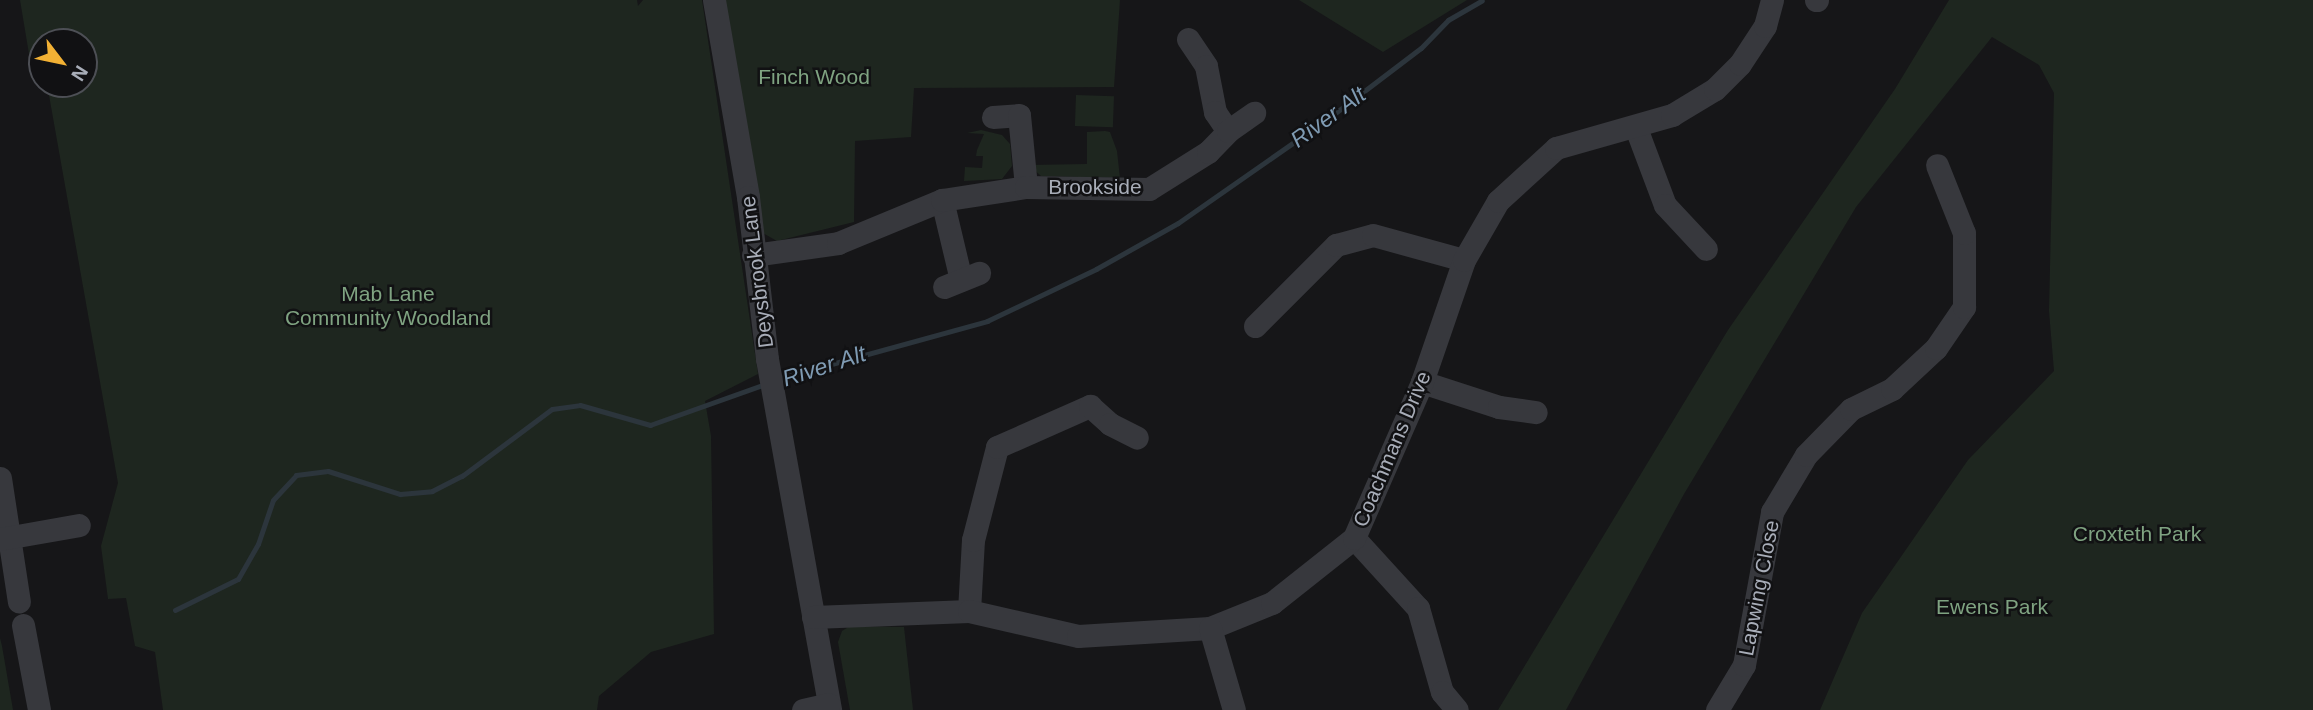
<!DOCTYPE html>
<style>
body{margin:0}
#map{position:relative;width:2313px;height:710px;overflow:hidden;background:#161618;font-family:Helvetica,sans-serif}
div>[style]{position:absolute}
.green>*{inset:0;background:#1e261f;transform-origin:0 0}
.stream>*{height:5px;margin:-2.5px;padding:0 2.5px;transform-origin:2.5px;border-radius:2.5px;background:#2c353c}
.minor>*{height:23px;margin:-11.5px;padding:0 11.5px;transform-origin:11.5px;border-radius:11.5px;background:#37383d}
span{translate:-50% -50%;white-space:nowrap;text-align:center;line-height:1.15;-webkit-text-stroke:5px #111113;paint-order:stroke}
.park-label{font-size:21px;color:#7fa381}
.street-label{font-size:21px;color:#a8adb8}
.water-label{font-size:23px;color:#7f9bb3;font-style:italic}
.north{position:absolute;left:28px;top:28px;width:70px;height:70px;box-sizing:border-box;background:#111113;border:2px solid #4d4f55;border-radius:50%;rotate:122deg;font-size:19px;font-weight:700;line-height:28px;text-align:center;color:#a8adb8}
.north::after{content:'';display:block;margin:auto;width:24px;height:32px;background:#f2b134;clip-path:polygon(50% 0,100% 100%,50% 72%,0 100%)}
</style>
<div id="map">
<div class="green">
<i style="clip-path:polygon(20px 0,637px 0,638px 6px,643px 0,702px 0,758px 374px,705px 401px,711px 436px,714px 634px,651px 652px,599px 696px,597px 710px,163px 710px,155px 652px,135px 646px,126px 598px,108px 599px,101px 546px,118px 483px,47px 84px,84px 84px,84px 42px,42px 42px,42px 57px,41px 51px,29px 54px)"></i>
<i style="clip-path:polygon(725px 0,1120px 0,1114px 87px,914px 88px,911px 137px,855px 141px,854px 222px,777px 241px,761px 232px)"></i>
<i style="clip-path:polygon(1299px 0,1467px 0,1383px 52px)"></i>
<i style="clip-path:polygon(1949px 0,2313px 0,2313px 710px,1820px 710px,1862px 613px,1968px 460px,2054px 371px,2049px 311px,2054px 93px,2039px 65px,1992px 37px,1856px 207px,1684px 494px,1566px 710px,1498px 710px,1728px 330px,1895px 89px)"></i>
<i style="left:1076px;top:95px;width:38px;height:31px;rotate:2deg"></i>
<i style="clip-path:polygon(981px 130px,1002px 135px,1010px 144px,1012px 166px,1002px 179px,964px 181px,965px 167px,982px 168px,983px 156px,976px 156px,977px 150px,984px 134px,967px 133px)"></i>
<i style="clip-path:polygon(1105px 131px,1110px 132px,1117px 151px,1120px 178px,1041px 176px,1029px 165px,1087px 164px,1087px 132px)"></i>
<i style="clip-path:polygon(850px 626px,904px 627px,913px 710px,850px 710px,838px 642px,842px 631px)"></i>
<i style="clip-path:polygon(0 638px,2px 646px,13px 710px,0 710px)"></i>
</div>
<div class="stream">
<i style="left:777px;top:379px;width:218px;rotate:-15.4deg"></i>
<i style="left:987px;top:321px;width:121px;rotate:-25.5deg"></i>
<i style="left:1096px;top:269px;width:94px;rotate:-29.3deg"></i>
<i style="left:1178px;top:223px;width:185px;rotate:-34.9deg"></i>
<i style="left:1330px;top:117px;width:114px;rotate:-37.2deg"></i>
<i style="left:1421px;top:48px;width:39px;rotate:-46deg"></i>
<i style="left:1448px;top:20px;width:39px;rotate:-30deg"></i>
<i style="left:175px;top:610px;width:70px;rotate:-26.2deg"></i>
<i style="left:238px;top:579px;width:40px;rotate:-60.3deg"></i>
<i style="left:258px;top:544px;width:46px;rotate:-71.2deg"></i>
<i style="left:273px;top:500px;width:34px;rotate:-47deg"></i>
<i style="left:296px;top:475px;width:32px;rotate:-7deg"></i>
<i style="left:328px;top:471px;width:76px;rotate:17.7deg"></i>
<i style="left:400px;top:494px;width:32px;rotate:-5deg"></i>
<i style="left:432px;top:491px;width:34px;rotate:-27deg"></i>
<i style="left:462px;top:476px;width:112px;rotate:-36.7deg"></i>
<i style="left:552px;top:409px;width:28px;rotate:-8deg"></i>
<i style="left:580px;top:405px;width:73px;rotate:15.9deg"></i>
<i style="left:650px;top:425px;width:122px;rotate:-19.6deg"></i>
</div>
<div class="minor">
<i style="left:714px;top:0;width:200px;rotate:80.2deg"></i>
<i style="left:748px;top:197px;width:163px;rotate:83.3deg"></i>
<i style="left:767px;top:359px;width:357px;rotate:79.8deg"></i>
<i style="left:1816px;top:0;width:1px"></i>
<i style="left:1188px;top:39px;width:32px;rotate:56deg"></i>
<i style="left:1206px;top:66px;width:47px;rotate:78.9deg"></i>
<i style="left:1215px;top:112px;width:23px;rotate:56deg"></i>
<i style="left:993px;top:117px;width:26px;rotate:-4deg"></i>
<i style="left:1019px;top:115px;width:72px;rotate:84.4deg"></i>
<i style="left:1636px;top:128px;width:82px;rotate:69.4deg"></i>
<i style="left:1665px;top:205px;width:60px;rotate:47deg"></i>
<i style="left:942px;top:200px;width:82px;rotate:76.6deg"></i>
<i style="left:753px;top:255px;width:86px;rotate:-8deg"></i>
<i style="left:838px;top:243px;width:113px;rotate:-22.5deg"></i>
<i style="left:942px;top:200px;width:85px;rotate:-8.8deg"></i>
<i style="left:1026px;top:187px;width:123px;rotate:0.9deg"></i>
<i style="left:1149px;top:189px;width:70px;rotate:-32.1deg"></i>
<i style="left:1208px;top:152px;width:29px;rotate:-46deg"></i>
<i style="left:1228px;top:131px;width:32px;rotate:-35deg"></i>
<i style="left:944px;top:287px;width:38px;rotate:-22deg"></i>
<i style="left:1255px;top:326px;width:115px;rotate:-45deg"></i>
<i style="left:1336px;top:245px;width:38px;rotate:-15deg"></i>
<i style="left:1373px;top:235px;width:94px;rotate:15.4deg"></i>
<i style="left:1422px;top:382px;width:81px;rotate:18deg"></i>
<i style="left:1499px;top:407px;width:37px;rotate:8deg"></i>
<i style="left:0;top:478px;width:125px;rotate:81.3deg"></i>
<i style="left:1354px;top:538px;width:95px;rotate:47.6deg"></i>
<i style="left:1418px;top:608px;width:87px;rotate:74.1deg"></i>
<i style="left:1442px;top:692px;width:23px;rotate:50deg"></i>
<i style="left:0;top:539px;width:80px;rotate:-10deg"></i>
<i style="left:969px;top:611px;width:71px;rotate:-86.8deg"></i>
<i style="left:973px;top:540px;width:96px;rotate:-75.5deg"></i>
<i style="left:997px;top:447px;width:102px;rotate:-23.8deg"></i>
<i style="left:1090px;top:406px;width:27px;rotate:42deg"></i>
<i style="left:1110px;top:424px;width:30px;rotate:27deg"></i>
<i style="left:813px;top:617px;width:156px;rotate:-2.2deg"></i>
<i style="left:969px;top:611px;width:112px;rotate:12.9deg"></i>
<i style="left:1078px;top:636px;width:132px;rotate:-3.5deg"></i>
<i style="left:1210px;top:628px;width:67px;rotate:-22deg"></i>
<i style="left:1272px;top:603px;width:105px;rotate:-38.4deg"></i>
<i style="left:1354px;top:538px;width:170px;rotate:-66.4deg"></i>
<i style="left:1422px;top:382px;width:129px;rotate:-71deg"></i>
<i style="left:1464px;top:260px;width:68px;rotate:-60deg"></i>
<i style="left:1498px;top:201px;width:79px;rotate:-42.4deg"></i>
<i style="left:1556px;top:148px;width:121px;rotate:-15.9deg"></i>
<i style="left:1672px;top:115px;width:50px;rotate:-31.2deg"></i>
<i style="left:1715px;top:89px;width:35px;rotate:-45deg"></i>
<i style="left:1740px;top:64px;width:45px;rotate:-56.7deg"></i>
<i style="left:1765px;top:26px;width:27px;rotate:-75deg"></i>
<i style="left:23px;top:625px;width:86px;rotate:79.3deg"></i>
<i style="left:1210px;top:628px;width:85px;rotate:73.7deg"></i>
<i style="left:803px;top:710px;width:26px;rotate:-13deg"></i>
<i style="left:1717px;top:710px;width:52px;rotate:-59deg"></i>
<i style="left:1744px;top:665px;width:156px;rotate:-79.6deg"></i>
<i style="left:1772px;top:512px;width:66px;rotate:-59.2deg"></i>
<i style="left:1806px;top:455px;width:64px;rotate:-45.6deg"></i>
<i style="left:1851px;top:409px;width:46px;rotate:-26deg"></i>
<i style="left:1892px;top:389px;width:60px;rotate:-43deg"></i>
<i style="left:1936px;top:348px;width:50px;rotate:-55.7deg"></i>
<i style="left:1964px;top:307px;width:74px;rotate:-90deg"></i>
<i style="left:1964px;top:233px;width:73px;rotate:-111.7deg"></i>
</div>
<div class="park-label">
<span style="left:814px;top:77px">Finch Wood</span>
<span style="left:388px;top:306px">Mab Lane<br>Community Woodland</span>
<span style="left:2137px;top:534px">Croxteth Park</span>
<span style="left:1992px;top:607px">Ewens Park</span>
</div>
<div class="street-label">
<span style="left:1095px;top:187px">Brookside</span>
<span style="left:757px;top:272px;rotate:-97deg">Deysbrook Lane</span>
<span style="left:1392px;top:449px;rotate:-67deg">Coachmans Drive</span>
<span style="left:1759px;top:588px;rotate:-79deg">Lapwing Close</span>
</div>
<div class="water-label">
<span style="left:1328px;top:117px;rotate:-36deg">River Alt</span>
<span style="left:824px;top:366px;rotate:-18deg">River Alt</span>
</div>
<div class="north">N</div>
</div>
